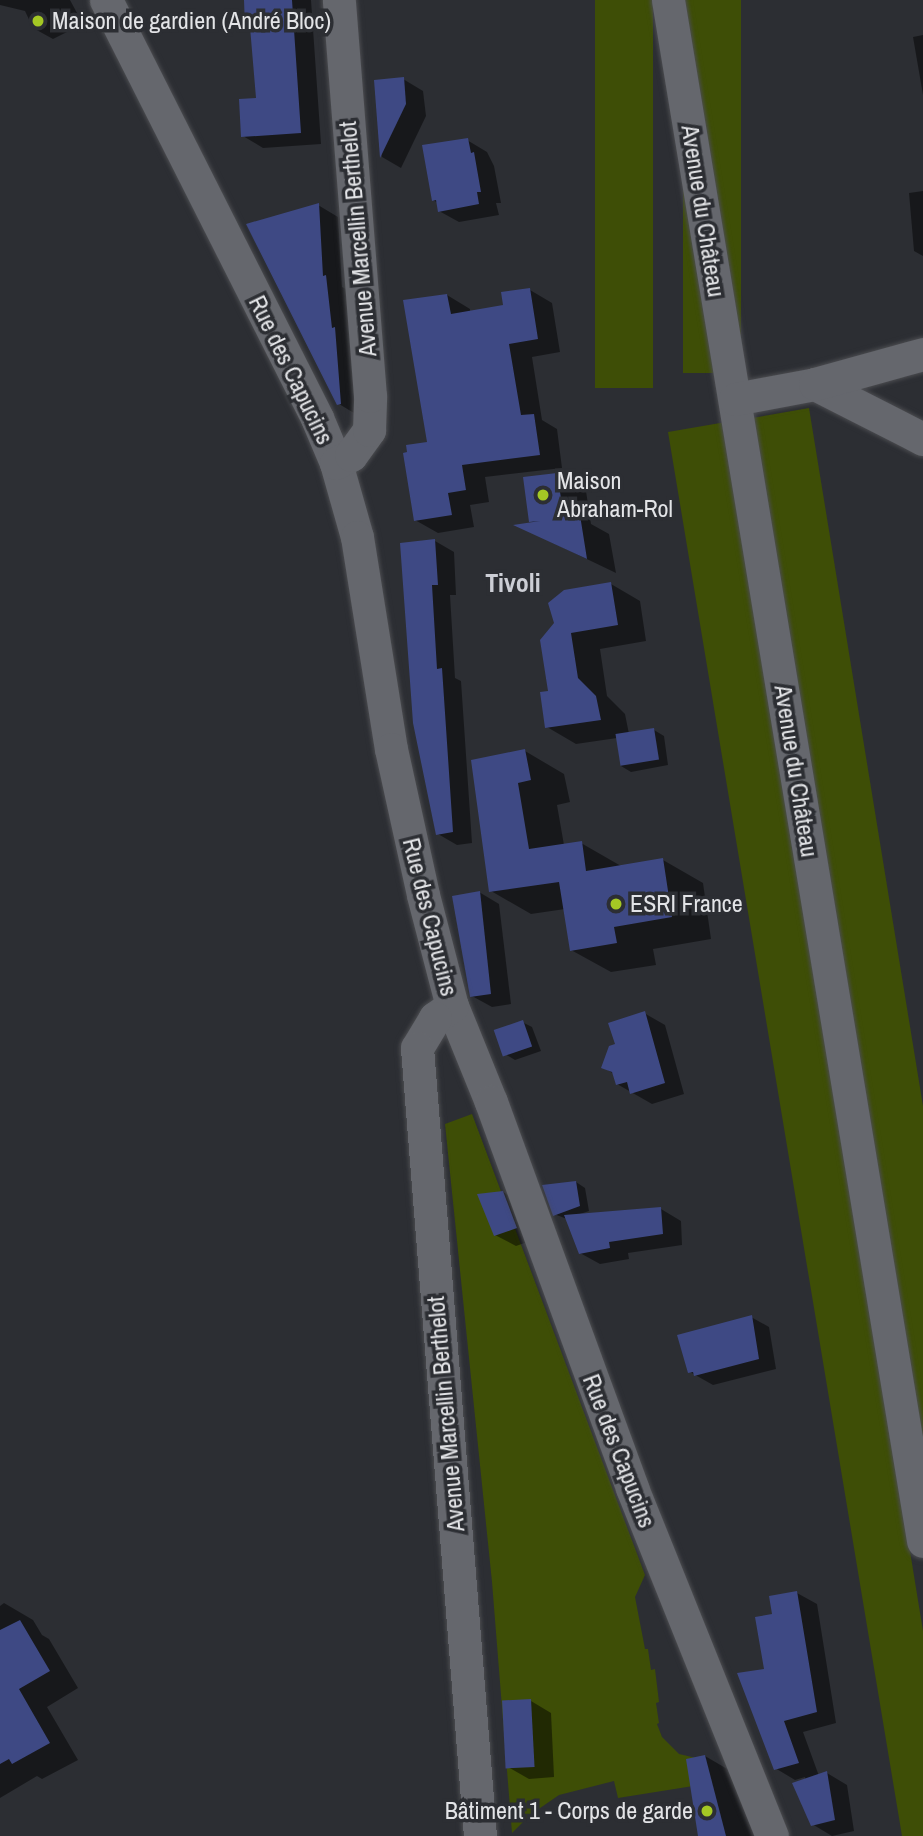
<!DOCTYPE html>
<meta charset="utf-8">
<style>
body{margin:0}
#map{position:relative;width:923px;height:1836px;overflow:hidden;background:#2c2e33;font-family:"Archivo Narrow",sans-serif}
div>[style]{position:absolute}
.green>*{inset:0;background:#3e4e06;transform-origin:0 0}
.shadow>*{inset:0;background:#0007}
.building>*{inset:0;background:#3e4984;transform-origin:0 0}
.roads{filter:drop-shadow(0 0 2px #4b4c50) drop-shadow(0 0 2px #4b4c50)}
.minor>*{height:33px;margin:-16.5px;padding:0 16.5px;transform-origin:16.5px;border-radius:16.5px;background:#65676d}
.dots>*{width:19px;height:19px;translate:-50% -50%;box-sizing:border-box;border:4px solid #2c2e33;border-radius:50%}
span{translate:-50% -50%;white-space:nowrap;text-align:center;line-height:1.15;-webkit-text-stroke:7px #2c2e33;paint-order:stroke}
.poi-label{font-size:24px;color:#e3e4e7}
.left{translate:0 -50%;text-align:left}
.right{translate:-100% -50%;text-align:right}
.street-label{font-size:24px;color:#e3e4e7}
.neighbourhood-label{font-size:26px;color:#ccced5;font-weight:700}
</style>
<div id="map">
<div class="green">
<i style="left:595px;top:0;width:58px;height:388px"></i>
<i style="left:683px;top:0;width:58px;height:373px"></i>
<i style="clip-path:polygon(809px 408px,923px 1106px,923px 1446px,752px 418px)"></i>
<i style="clip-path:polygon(726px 422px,923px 1631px,923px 1836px,902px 1836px,668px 432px)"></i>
<i style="clip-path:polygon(472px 1114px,645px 1575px,635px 1597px,645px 1649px,648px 1649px,651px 1670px,655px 1669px,659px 1702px,656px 1703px,659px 1723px,657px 1724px,662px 1737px,679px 1754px,705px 1760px,712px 1783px,618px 1798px,614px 1781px,559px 1795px,530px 1815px,512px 1833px,492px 1582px,445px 1124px)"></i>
</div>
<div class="shadow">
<i style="clip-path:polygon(0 0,70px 0,83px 24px,53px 39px,33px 28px,25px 11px,0 5px)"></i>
<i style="clip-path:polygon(260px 0,311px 0,321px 144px,263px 148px,243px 136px,258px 100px)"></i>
<i style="clip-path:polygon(923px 35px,923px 95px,913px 37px)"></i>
<i style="clip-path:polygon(403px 79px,423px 91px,426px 116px,401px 168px,382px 157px,376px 81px)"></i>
<i style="clip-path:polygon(467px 140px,487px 152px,494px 166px,501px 203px,496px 203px,499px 215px,459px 222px,439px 211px,438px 203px,433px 200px)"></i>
<i style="clip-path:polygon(923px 191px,923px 256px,914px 251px,909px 193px)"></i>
<i style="clip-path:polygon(318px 205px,338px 217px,342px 287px,346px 289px,359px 416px,339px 404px,249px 225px)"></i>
<i style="clip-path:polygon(530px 290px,552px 303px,560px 352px,532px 357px,542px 420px,557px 429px,562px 468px,485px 477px,489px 502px,470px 505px,474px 527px,438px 533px,415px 520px,429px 444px,447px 295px,470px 309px,470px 312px,505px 306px)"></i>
<i style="clip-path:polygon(557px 474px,586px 491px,591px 524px,609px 534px,616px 573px,518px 526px,535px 523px,530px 521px)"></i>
<i style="clip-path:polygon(435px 541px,454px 552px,456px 595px,450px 595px,455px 678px,461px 681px,472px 843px,457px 845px,438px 834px,415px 723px)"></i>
<i style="clip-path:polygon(611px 584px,640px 601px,646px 641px,600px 649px,607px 696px,625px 714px,629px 734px,654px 730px,664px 736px,668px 765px,631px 772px,621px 766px,617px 738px,576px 744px,547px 727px,550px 692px,542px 641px)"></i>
<i style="clip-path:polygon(525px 751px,564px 774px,570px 802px,557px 805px,564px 845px,581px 843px,621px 866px,663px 860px,703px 883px,711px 939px,653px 949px,656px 965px,611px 972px,571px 950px,565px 909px,531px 914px,491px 891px)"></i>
<i style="clip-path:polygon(479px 892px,499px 904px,511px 1004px,492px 1007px,472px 996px)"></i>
<i style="clip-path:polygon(644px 1013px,665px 1025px,684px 1094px,652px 1104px,617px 1084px,614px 1074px,603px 1067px)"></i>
<i style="clip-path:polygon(522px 1022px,532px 1027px,541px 1051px,515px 1060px,505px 1054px)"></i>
<i style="clip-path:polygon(576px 1182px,585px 1188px,589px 1211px,580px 1214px,661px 1209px,681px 1221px,682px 1245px,628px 1253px,629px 1259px,600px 1264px,580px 1253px,567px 1219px,554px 1214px)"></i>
<i style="clip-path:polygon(503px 1192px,523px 1204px,536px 1239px,516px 1246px,495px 1235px)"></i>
<i style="clip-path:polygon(751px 1317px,769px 1327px,776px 1369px,713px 1385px,690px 1372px)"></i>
<i style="clip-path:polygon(797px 1593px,817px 1604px,836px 1723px,803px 1732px,819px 1776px,827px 1773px,847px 1785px,854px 1831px,832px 1836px,812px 1824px,805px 1777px,795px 1780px,775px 1768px,766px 1670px,774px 1615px)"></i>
<i style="clip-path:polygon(4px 1603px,33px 1620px,42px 1635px,49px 1639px,78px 1688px,47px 1707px,78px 1760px,42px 1779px,37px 1776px,0 1798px,0 1606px)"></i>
<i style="clip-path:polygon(531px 1701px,551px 1713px,554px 1777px,529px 1779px,508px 1767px)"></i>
<i style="clip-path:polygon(705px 1756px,741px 1777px,756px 1836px,700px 1836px)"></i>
</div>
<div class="building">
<i style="clip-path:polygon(244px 0,292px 0,301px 133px,241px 137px,239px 99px,256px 98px,250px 27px,245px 28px)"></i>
<i style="clip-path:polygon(404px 77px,406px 104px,380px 158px,374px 80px)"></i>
<i style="clip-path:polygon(468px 138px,471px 153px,474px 152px,481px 192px,477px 192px,479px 204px,438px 212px,436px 200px,432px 201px,422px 145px)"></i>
<i style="clip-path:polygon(319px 203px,323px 276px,326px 275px,332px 328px,335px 327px,341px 404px,337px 405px,246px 224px)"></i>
<i style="clip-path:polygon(530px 288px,538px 339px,509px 344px,521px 415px,534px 414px,540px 455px,462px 465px,466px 490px,448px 493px,452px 515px,414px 521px,403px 453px,407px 452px,406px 445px,427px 442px,403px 300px,447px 294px,451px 314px,503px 305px,501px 292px)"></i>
<i style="clip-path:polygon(557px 473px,564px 517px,580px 515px,587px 559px,513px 525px,540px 521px,529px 522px,523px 477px)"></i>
<i style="clip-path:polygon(435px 539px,438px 585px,432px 585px,437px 669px,442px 668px,453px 832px,436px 835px,413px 723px,400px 543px)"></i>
<i style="clip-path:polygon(611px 582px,618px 625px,571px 633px,578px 678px,596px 696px,601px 720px,545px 728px,540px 692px,548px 691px,540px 640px,554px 623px,548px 603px,564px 590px)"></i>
<i style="left:654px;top:728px;width:32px;height:39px;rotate:81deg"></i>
<i style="clip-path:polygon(525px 749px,531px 780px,518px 783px,529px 849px,582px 841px,586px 871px,663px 858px,672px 917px,614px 927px,617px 943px,570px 951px,559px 882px,489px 892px,471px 760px)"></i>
<i style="clip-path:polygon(480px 891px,491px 994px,470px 997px,452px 896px)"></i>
<i style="clip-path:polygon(645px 1011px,665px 1083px,630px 1094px,627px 1082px,616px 1085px,612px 1072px,601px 1068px,609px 1046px,615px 1044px,608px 1023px)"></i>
<i style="left:523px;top:1020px;width:28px;height:31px;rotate:71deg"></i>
<i style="clip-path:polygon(576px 1181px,580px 1206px,553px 1216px,542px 1185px)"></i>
<i style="clip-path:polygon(503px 1191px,517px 1228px,494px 1236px,477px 1194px)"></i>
<i style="clip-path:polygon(661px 1207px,663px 1234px,609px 1242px,610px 1248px,579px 1254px,564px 1215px)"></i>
<i style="clip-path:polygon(752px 1315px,759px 1359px,694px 1376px,693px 1372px,688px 1373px,677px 1335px)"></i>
<i style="clip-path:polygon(797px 1591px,817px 1712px,784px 1721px,799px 1763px,774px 1770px,737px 1673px,764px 1669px,755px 1617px,772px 1614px,769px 1596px)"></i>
<i style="clip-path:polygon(20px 1620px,50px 1671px,19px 1689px,50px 1743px,12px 1764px,9px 1759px,0 1764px,0 1630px)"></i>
<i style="left:531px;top:1699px;width:68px;height:29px;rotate:87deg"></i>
<i style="clip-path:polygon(705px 1755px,726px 1836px,698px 1836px,686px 1759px)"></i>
<i style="clip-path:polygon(827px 1771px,835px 1820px,811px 1826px,792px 1783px)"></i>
</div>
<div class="roads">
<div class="minor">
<i style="left:106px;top:0;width:468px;rotate:63.2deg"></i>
<i style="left:317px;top:418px;width:49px;rotate:67.1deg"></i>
<i style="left:336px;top:463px;width:77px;rotate:74.2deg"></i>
<i style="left:357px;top:537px;width:215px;rotate:80.9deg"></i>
<i style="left:391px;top:749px;width:149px;rotate:77.6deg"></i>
<i style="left:423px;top:895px;width:115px;rotate:75.4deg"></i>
<i style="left:452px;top:1006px;width:104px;rotate:67.9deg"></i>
<i style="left:491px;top:1102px;width:411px;rotate:69.9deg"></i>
<i style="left:632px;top:1488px;width:375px;rotate:68.1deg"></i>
<i style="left:668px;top:0;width:1562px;rotate:80.6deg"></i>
<i style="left:815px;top:384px;width:121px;rotate:27deg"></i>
<i style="left:735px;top:399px;width:81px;rotate:-10.6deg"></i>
<i style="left:815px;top:384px;width:112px;rotate:-15.5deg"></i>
<i style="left:336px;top:463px;width:17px;rotate:-28deg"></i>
<i style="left:351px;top:455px;width:31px;rotate:-54deg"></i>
<i style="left:369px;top:430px;width:34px;rotate:-88deg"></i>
<i style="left:370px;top:396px;width:397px;rotate:-94.5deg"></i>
<i style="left:452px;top:1006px;width:21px;rotate:145deg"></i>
<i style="left:435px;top:1018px;width:35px;rotate:121deg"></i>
<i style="left:417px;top:1048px;width:791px;rotate:85.43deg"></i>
</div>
</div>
<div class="dots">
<i style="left:38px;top:21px;background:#a4c824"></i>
<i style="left:543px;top:495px;background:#a4c824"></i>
<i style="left:616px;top:904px;background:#a4c824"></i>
<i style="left:707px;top:1811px;background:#a4c824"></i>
</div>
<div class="poi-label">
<span class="left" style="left:52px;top:21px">Maison de gardien (André Bloc)</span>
<span class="left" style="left:557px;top:495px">Maison<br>Abraham-Rol</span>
<span class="left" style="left:630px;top:904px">ESRI France</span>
<span class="right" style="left:693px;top:1811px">Bâtiment 1 - Corps de garde</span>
</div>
<div class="street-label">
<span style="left:703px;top:211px;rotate:81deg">Avenue du Château</span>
<span style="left:358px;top:239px;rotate:-95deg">Avenue Marcellin Berthelot</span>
<span style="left:291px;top:370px;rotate:64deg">Rue des Capucins</span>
<span style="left:796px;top:771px;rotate:81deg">Avenue du Château</span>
<span style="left:430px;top:917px;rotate:76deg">Rue des Capucins</span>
<span style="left:446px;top:1414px;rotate:-95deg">Avenue Marcellin Berthelot</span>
<span style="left:619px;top:1451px;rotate:69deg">Rue des Capucins</span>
</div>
<div class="neighbourhood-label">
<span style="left:513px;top:583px">Tivoli</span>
</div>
</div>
